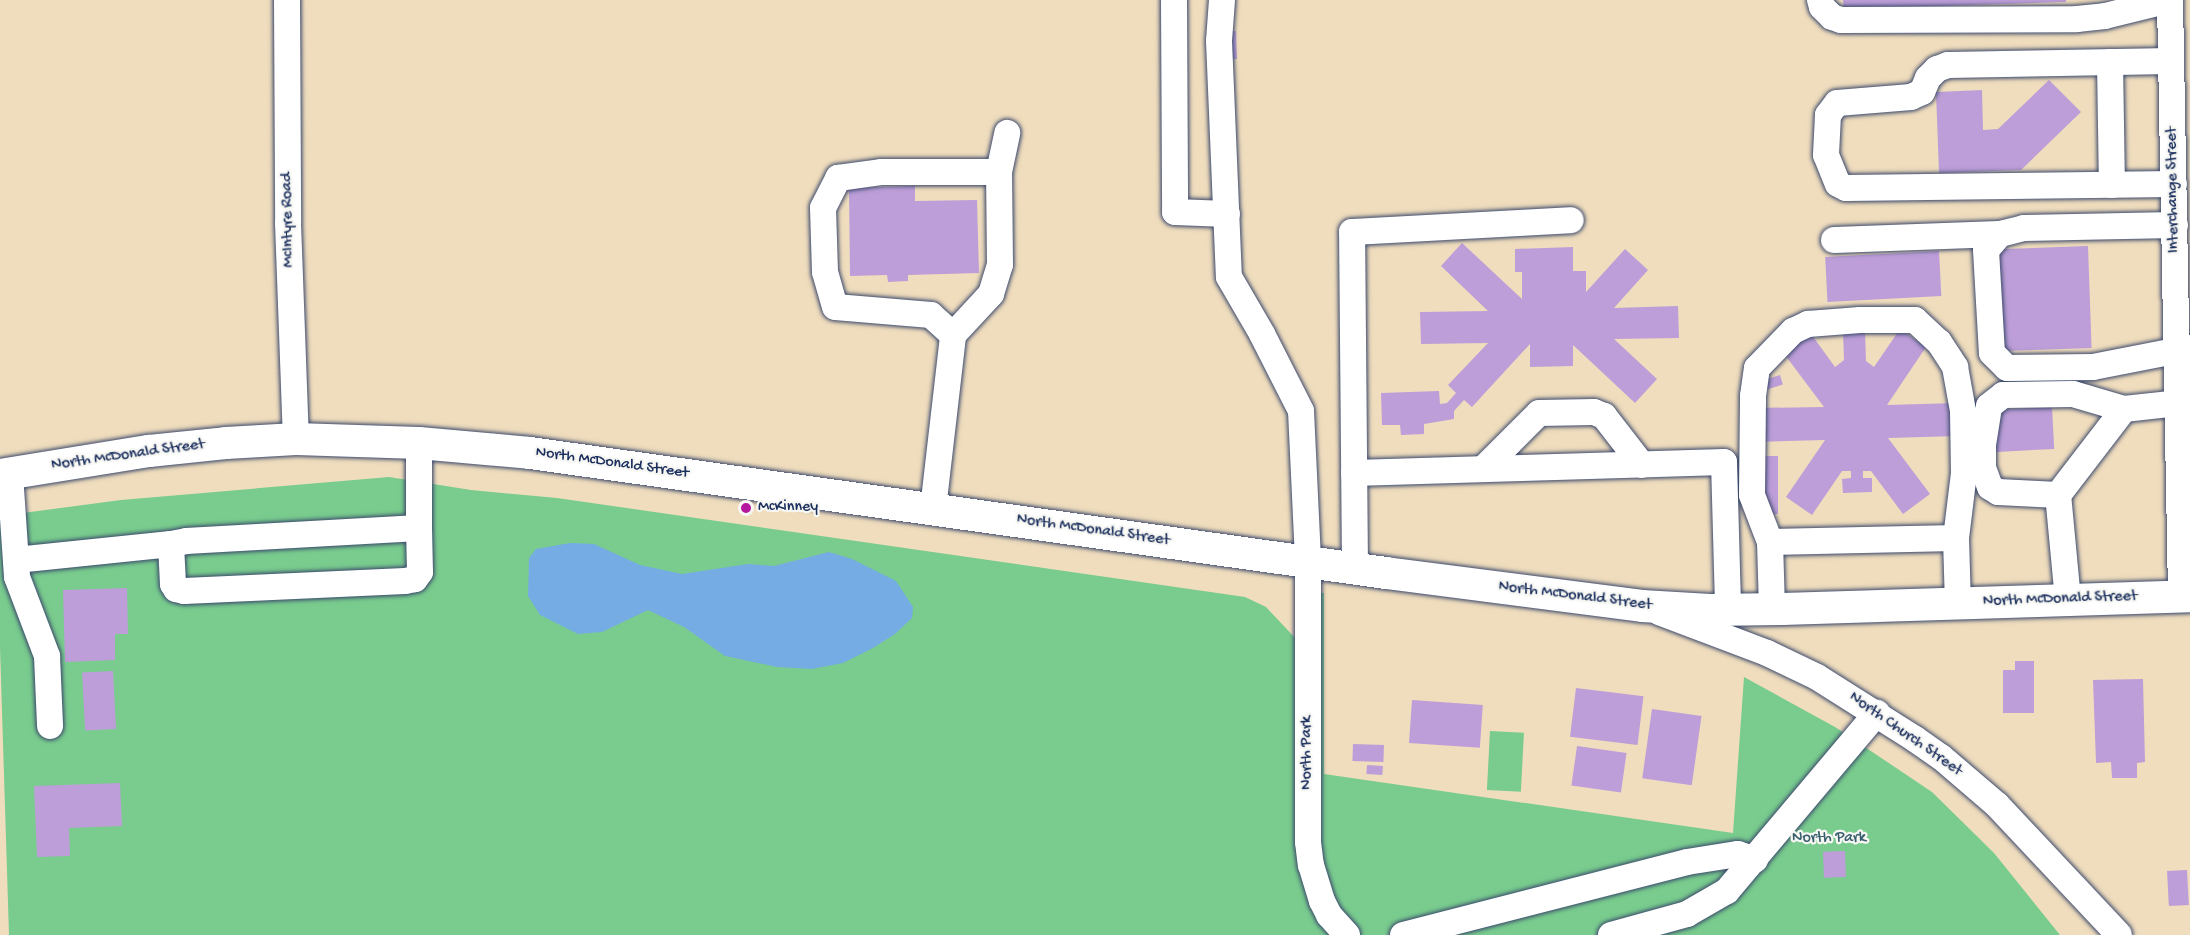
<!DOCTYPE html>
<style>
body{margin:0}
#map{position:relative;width:2190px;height:935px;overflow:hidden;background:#f0ddbd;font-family:"Gochi Hand",sans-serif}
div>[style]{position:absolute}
.green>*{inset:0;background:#79cc8e;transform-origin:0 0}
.water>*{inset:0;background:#76ace4}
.building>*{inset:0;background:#bd9ed8;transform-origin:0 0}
.roads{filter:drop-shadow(0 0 2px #3b496c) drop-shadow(0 0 2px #3b496c)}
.minor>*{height:26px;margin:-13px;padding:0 13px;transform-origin:13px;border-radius:13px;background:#fff}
.major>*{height:32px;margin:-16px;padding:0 16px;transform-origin:16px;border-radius:16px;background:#fff}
.dots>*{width:16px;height:16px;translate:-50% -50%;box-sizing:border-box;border:3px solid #f6f6f2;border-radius:50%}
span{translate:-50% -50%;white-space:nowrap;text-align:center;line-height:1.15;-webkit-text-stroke:4.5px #f6f6f2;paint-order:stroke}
.street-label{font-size:16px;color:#1b2f5e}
.poi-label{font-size:16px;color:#1b2f5e}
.left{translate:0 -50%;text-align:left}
.park-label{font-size:16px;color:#375e6c}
</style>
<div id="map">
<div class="green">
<i style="clip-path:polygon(389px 477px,471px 490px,557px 498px,1245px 597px,1266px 607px,1297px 640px,1298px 590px,1324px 593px,1324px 774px,1733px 833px,1744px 677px,1835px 727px,1932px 792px,1994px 853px,2060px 935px,9px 935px,0 647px,0 516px,121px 500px)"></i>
<i style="left:1490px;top:731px;width:34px;height:59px;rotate:3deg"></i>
</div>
<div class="water">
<i style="clip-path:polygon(570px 543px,594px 544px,640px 565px,682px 574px,748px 564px,774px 566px,829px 552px,852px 559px,896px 581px,913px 607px,912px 618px,895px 634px,873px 648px,843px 663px,812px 669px,777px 667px,725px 656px,684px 627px,648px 610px,602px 632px,578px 634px,540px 615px,528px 596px,529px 558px,536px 549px)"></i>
</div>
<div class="building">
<i style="clip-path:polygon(1843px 0,2066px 0,2066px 2px,1844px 9px)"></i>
<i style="left:1236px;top:31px;width:28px;height:10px;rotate:88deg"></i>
<i style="clip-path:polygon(2049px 80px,2081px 112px,2021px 170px,1939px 173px,1936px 92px,1982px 90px,1983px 130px,1998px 129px)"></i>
<i style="clip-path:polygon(915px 186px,915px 201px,977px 200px,979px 273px,908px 275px,908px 281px,888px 282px,887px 275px,850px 276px,849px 188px)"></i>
<i style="clip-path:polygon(1462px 243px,1522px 299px,1522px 272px,1515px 272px,1515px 249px,1573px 247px,1573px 271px,1586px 271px,1586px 292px,1625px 249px,1648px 270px,1614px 308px,1678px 306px,1679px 338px,1614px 339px,1657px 379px,1635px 403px,1573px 345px,1573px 366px,1530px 367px,1530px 344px,1472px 407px,1464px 400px,1454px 411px,1454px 419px,1424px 424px,1424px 434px,1401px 435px,1400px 425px,1382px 425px,1381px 393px,1439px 391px,1440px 404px,1447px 403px,1456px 393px,1448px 385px,1488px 343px,1421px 344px,1420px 312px,1488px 311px,1441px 266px)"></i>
<i style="left:2088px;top:246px;width:102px;height:97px;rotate:88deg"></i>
<i style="left:1939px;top:251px;width:45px;height:114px;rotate:87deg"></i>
<i style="clip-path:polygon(1900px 329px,1926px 347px,1887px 405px,1957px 403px,1958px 436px,1888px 438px,1930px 494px,1903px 514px,1871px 471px,1863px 471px,1863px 478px,1872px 478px,1872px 492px,1843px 493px,1842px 479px,1851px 478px,1851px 471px,1842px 471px,1812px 515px,1786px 497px,1825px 440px,1754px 442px,1753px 408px,1824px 407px,1782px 351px,1809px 331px,1835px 367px,1844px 360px,1843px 331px,1865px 330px,1866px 361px,1874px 367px)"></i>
<i style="left:1780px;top:375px;width:10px;height:17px;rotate:73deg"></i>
<i style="left:2052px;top:407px;width:42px;height:58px;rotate:87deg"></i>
<i style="left:1763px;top:456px;width:15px;height:58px"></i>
<i style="clip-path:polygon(127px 588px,128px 634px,115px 634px,115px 660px,65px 662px,63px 590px)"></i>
<i style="clip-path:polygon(2015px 661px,2034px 661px,2034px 713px,2003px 713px,2003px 670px,2015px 670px)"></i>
<i style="left:113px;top:671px;width:58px;height:31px;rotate:87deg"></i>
<i style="clip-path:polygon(2143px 679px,2145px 762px,2137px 763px,2137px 778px,2112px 778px,2111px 762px,2096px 763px,2093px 680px)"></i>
<i style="left:1576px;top:688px;width:68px;height:49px;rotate:7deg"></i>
<i style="left:1412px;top:700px;width:71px;height:43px;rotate:4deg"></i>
<i style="left:1652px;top:709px;width:50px;height:70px;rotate:8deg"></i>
<i style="left:1353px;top:744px;width:31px;height:17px;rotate:2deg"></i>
<i style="left:1577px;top:746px;width:50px;height:40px;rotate:8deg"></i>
<i style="left:1367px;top:765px;width:16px;height:9px;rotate:4deg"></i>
<i style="clip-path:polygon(120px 783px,122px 826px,69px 828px,70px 856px,37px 857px,34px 786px)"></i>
<i style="left:1845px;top:851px;width:26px;height:22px;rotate:88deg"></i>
<i style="left:2187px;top:870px;width:35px;height:20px;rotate:87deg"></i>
</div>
<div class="roads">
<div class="minor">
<i style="left:287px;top:0;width:223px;rotate:89.7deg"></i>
<i style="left:288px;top:223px;width:216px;rotate:87.9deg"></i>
<i style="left:1174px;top:0;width:212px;rotate:89.7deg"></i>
<i style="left:1175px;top:212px;width:52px;rotate:2.2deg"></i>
<i style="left:1222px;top:0;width:41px;rotate:94.2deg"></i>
<i style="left:1219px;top:41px;width:236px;rotate:87.6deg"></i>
<i style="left:1229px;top:277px;width:66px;rotate:59.9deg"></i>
<i style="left:1262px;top:334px;width:86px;rotate:63.1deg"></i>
<i style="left:1301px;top:411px;width:150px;rotate:87.3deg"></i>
<i style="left:1308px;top:561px;width:281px;rotate:90deg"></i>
<i style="left:1308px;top:842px;width:23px;rotate:83deg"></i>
<i style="left:1311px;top:865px;width:38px;rotate:73deg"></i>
<i style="left:1322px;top:901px;width:16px;rotate:63deg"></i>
<i style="left:1329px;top:915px;width:27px;rotate:48deg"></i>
<i style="left:1820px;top:0;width:7px;rotate:74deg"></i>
<i style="left:1822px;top:7px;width:14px;rotate:45deg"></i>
<i style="left:1832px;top:17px;width:9px;rotate:18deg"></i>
<i style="left:1841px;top:20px;width:236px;rotate:-0.2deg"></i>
<i style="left:2077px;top:19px;width:28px;rotate:-6deg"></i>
<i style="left:2105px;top:16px;width:66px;rotate:-14deg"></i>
<i style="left:2170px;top:0;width:597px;rotate:88.94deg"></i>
<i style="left:2171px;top:61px;width:223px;rotate:179deg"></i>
<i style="left:1948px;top:65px;width:12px;rotate:160deg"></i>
<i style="left:1937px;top:69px;width:13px;rotate:135deg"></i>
<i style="left:1928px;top:78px;width:15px;rotate:113deg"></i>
<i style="left:1922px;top:92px;width:12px;rotate:156deg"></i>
<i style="left:1911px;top:97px;width:74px;rotate:175.4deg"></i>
<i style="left:1837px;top:103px;width:15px;rotate:127deg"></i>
<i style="left:1828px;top:115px;width:40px;rotate:92.9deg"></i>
<i style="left:1826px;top:155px;width:31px;rotate:68deg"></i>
<i style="left:1838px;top:184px;width:9px;rotate:27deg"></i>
<i style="left:1846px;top:188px;width:328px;rotate:-0.7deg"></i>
<i style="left:2110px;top:62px;width:123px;rotate:89.1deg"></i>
<i style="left:2175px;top:225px;width:151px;rotate:178.9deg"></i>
<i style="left:2024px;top:228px;width:25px;rotate:166deg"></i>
<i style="left:2000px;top:234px;width:21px;rotate:131deg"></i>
<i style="left:1986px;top:250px;width:103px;rotate:86.7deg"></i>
<i style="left:1992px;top:353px;width:21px;rotate:45deg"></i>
<i style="left:2007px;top:368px;width:86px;rotate:-0.7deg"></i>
<i style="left:2093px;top:367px;width:99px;rotate:-11.1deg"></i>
<i style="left:1834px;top:240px;width:166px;rotate:-2.1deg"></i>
<i style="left:953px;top:335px;width:30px;rotate:-138deg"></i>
<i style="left:931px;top:315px;width:96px;rotate:-175.2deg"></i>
<i style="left:835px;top:307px;width:36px;rotate:-106deg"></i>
<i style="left:825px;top:272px;width:64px;rotate:-91.8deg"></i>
<i style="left:823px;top:208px;width:34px;rotate:-63deg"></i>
<i style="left:838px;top:178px;width:43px;rotate:-7.9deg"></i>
<i style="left:881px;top:172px;width:118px"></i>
<i style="left:1483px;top:469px;width:79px;rotate:-45deg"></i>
<i style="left:1539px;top:413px;width:55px;rotate:-1deg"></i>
<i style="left:1594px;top:412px;width:11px;rotate:22deg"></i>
<i style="left:1604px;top:416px;width:62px;rotate:52.2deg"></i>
<i style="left:1354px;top:473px;width:370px;rotate:-1.7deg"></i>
<i style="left:1724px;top:462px;width:147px;rotate:88.4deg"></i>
<i style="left:10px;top:474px;width:103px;rotate:86.1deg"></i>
<i style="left:17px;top:577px;width:85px;rotate:69.2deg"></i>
<i style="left:47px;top:656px;width:70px;rotate:87.5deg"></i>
<i style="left:2058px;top:495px;width:108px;rotate:-52.5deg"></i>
<i style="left:933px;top:509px;width:175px;rotate:-83.4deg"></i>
<i style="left:953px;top:335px;width:56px;rotate:-47.2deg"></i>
<i style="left:991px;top:294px;width:30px;rotate:-73deg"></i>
<i style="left:1000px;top:265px;width:93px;rotate:-90.6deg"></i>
<i style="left:999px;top:172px;width:40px;rotate:-78deg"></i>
<i style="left:419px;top:528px;width:85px;rotate:-90deg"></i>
<i style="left:1770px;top:542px;width:50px;rotate:-111deg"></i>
<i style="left:1752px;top:495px;width:99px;rotate:-89.4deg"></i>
<i style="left:1753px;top:396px;width:28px;rotate:-82deg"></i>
<i style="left:1757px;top:368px;width:52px;rotate:-45.8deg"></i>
<i style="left:1793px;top:331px;width:17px;rotate:-25deg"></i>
<i style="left:1808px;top:324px;width:52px;rotate:-4.4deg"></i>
<i style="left:1860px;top:320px;width:55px"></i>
<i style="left:1915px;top:320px;width:33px;rotate:43deg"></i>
<i style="left:1939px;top:342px;width:30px;rotate:57deg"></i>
<i style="left:1955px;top:367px;width:45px;rotate:79.7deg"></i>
<i style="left:1963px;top:411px;width:62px;rotate:89.1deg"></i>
<i style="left:1964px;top:473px;width:65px;rotate:97deg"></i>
<i style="left:16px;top:560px;width:156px;rotate:-5.9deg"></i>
<i style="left:171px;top:544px;width:15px;rotate:-11deg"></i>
<i style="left:186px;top:541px;width:233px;rotate:-3.2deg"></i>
<i style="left:419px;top:528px;width:44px;rotate:88.7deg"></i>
<i style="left:420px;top:572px;width:9px;rotate:126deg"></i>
<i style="left:415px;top:579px;width:10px;rotate:169deg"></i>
<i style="left:405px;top:581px;width:221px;rotate:177.4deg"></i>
<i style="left:184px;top:591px;width:8px;rotate:-166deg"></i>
<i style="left:176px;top:589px;width:6px;rotate:-121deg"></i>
<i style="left:173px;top:584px;width:40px;rotate:-92.9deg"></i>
<i style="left:1355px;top:568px;width:336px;rotate:-90.5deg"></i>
<i style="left:1352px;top:232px;width:219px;rotate:-3.1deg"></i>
<i style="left:2068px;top:600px;width:105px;rotate:-95.4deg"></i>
<i style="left:2058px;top:495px;width:60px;rotate:-177.1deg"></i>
<i style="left:1998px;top:492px;width:9px;rotate:-148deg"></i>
<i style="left:1990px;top:487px;width:20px;rotate:-110deg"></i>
<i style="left:1983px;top:468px;width:23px;rotate:-90deg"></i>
<i style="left:1983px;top:445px;width:39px;rotate:-81deg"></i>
<i style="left:1989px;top:406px;width:18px;rotate:-38deg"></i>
<i style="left:2003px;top:395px;width:70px;rotate:-0.8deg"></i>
<i style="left:2073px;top:394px;width:53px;rotate:16.4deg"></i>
<i style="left:2124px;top:409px;width:54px;rotate:-6.3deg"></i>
<i style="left:1772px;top:609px;width:67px;rotate:-91.7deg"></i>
<i style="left:1770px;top:542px;width:186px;rotate:-1.2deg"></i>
<i style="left:1956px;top:538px;width:66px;rotate:88.3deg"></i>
<i style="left:1659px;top:612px;width:116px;rotate:20.8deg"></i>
<i style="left:1767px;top:653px;width:55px;rotate:25.6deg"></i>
<i style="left:1817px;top:677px;width:116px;rotate:32.3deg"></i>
<i style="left:1915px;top:739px;width:32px;rotate:35deg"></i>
<i style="left:1941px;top:757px;width:74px;rotate:40.6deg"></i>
<i style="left:1997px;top:805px;width:178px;rotate:46.8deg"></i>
<i style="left:1403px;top:935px;width:293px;rotate:-14.4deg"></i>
<i style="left:1687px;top:862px;width:52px;rotate:-8.9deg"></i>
<i style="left:1738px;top:854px;width:18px;rotate:19deg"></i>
<i style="left:1611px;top:935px;width:79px;rotate:-15.4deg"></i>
<i style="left:1687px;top:914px;width:46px;rotate:-29.9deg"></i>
<i style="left:1727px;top:891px;width:233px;rotate:-49.9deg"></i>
</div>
<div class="major">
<i style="left:0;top:475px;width:151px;rotate:-9.2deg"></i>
<i style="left:149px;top:451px;width:77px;rotate:-5.9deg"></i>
<i style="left:226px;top:443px;width:70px;rotate:-3.3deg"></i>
<i style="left:296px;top:439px;width:123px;rotate:1.9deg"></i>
<i style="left:419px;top:443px;width:111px;rotate:5.1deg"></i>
<i style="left:530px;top:453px;width:864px;rotate:7.98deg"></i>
<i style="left:1386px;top:573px;width:258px;rotate:7.3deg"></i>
<i style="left:1642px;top:606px;width:68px;rotate:3.4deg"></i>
<i style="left:1710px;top:610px;width:72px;rotate:-0.8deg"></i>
<i style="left:1782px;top:609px;width:408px;rotate:-1.8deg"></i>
</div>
</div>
<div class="dots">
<i style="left:746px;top:508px;background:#b5179e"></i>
</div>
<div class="street-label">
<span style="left:2174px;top:190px;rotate:-91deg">Interchange Street</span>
<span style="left:289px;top:220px;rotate:-91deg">McIntyre Road</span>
<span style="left:128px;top:456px;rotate:-8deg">North McDonald Street</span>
<span style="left:612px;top:464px;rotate:8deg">North McDonald Street</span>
<span style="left:1093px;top:531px;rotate:8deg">North McDonald Street</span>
<span style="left:1575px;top:597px;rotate:7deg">North McDonald Street</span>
<span style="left:2060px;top:600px;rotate:-2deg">North McDonald Street</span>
<span style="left:1905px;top:735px;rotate:35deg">North Church Street</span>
<span style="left:1308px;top:753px;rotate:-90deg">North Park</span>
</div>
<div class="poi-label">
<span class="left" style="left:758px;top:508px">McKinney</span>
</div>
<div class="park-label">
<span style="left:1829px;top:839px">North Park</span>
</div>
</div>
